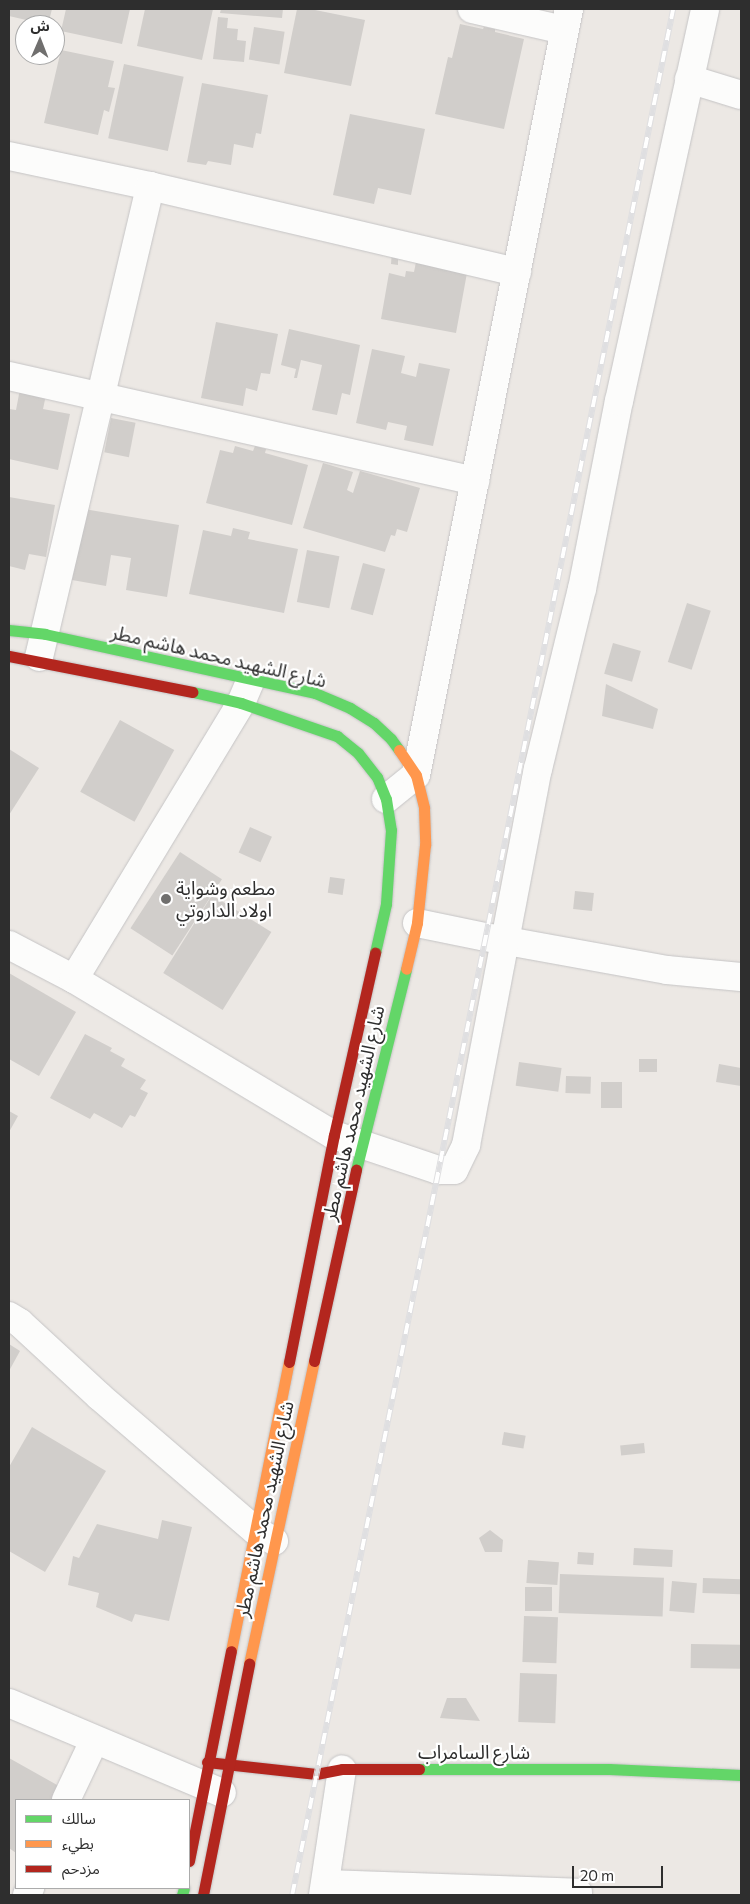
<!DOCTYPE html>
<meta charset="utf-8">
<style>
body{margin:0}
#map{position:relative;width:750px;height:1904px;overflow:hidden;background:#ece8e4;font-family:Commissioner,"Noto Sans Arabic",sans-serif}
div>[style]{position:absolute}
.building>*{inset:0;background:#d1cecb;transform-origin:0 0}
.roads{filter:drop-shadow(0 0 1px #c5c4c5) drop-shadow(0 0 1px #c5c4c5)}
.street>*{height:28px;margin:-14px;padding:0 14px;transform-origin:14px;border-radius:14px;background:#fcfcfb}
.fast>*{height:11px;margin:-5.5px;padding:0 5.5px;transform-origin:5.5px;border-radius:5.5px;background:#63d668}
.slow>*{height:11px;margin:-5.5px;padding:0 5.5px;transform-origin:5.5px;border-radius:5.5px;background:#ff974d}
.jam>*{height:11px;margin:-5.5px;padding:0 5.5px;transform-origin:5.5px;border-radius:5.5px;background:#b3261e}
.rail>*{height:5.5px;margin-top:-2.75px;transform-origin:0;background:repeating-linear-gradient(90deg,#fff 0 11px,#dfdfe1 0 22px);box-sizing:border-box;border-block:1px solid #dfdfe1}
.dots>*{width:14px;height:14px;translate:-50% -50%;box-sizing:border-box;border:2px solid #fff;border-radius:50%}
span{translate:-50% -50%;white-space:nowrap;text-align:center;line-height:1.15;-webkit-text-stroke:4.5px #fff;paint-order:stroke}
.street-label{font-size:19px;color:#2e2e2e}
.poi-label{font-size:19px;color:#2e2e2e}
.left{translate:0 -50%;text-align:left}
.frame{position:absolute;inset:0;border:10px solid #2e2e2e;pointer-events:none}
.legend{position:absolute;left:15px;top:1799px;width:175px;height:90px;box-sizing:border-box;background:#fff;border:1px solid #ababab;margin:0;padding:6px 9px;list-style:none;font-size:15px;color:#2e2e2e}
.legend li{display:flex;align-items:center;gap:10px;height:25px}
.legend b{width:25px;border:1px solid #ababab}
.north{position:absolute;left:15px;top:15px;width:50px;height:50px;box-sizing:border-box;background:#fff;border:1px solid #ababab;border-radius:50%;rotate:1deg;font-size:14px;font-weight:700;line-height:20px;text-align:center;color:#2e2e2e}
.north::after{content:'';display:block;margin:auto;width:18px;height:22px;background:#706f6e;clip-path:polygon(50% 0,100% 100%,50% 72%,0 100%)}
.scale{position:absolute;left:572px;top:1866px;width:91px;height:22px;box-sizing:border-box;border:2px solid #2e2e2e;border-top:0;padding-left:6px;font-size:15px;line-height:18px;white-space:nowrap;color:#2e2e2e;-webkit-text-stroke:4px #fff;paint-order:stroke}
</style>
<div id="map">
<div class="building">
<i style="clip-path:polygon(9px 9px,52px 9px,48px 25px,9px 16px)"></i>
<i style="clip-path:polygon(66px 9px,130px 9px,122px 44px,61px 31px)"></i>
<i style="clip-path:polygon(145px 9px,213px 9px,202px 60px,137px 46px)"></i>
<i style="clip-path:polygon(221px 9px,283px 9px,282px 18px,220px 13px)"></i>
<i style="clip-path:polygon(297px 9px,310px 9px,365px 20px,351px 86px,284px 73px)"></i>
<i style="clip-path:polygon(218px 17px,228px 18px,227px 28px,238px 29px,237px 40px,246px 41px,244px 62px,213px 59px)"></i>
<i style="clip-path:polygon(460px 24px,483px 29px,484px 27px,495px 29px,495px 32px,524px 39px,504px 129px,435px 114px,448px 57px,452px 58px)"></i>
<i style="left:254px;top:27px;width:31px;height:33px;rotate:9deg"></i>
<i style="clip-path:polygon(61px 50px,114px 61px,108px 87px,115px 88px,109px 112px,104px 110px,98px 135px,44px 123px)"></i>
<i style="left:124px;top:64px;width:61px;height:76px;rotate:12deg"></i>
<i style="clip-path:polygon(202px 83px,268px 95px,261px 134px,256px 133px,253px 148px,234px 144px,231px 165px,208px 161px,206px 165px,187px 162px)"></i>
<i style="clip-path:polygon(350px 114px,425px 129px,411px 195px,378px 188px,374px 204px,333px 195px)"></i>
<i style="clip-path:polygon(392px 251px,406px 260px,398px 259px,398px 265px,391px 264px)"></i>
<i style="clip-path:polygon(418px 252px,469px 262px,456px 333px,381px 319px,389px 273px,405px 277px,406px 271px,414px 272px)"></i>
<i style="clip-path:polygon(216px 322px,278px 334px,270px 374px,261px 373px,257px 391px,246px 388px,243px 406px,201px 398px)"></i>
<i style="clip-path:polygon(289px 329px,360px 345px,350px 395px,342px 393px,337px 415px,312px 410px,322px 365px,301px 360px,297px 378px,294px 378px,296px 369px,281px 365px)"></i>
<i style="clip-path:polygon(372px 349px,405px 356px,401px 373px,416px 377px,419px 363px,450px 369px,433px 446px,404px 440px,407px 426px,388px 422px,386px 430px,356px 423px)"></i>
<i style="clip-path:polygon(20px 389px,46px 395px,43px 409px,70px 414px,58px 470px,9px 459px,9px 409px,16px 410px)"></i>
<i style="left:111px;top:418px;width:25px;height:35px;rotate:11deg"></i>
<i style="clip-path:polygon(235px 446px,253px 451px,255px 446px,266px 449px,265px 453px,308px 465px,292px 525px,206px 503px,220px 450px,233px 453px)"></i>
<i style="clip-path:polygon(323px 463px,353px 472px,347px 490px,353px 493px,360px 471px,420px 488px,407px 532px,397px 529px,395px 536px,391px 535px,385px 552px,303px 528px)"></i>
<i style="clip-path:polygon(9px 497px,55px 505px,46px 557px,29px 554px,25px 570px,9px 566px)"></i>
<i style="clip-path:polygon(84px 509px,179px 525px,167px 597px,126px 590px,131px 558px,111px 555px,106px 586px,72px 580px)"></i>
<i style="clip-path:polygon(233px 528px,250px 532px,248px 539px,298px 549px,284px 613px,189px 594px,203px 530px,231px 536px)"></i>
<i style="left:307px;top:550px;width:33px;height:53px;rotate:11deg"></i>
<i style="left:363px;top:563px;width:23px;height:48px;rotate:15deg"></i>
<i style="left:687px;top:603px;width:25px;height:62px;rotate:18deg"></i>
<i style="left:613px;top:643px;width:29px;height:32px;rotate:16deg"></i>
<i style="clip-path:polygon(606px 684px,658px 709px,653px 729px,602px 716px)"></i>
<i style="left:120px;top:720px;width:62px;height:82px;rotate:29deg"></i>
<i style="clip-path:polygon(9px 749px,39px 768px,9px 815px)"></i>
<i style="left:250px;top:827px;width:24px;height:28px;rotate:24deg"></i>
<i style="left:180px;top:852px;width:50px;height:91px;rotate:33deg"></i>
<i style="left:330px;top:877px;width:15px;height:16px;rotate:8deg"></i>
<i style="left:575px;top:891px;width:19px;height:18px;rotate:6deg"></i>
<i style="left:212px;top:895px;width:70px;height:92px;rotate:32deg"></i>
<i style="clip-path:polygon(9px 973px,76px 1012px,39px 1076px,9px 1059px)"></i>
<i style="clip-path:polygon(85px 1034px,112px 1048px,110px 1051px,125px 1059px,121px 1066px,146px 1080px,140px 1089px,148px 1093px,135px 1117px,130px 1115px,122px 1128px,94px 1113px,90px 1119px,50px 1098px)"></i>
<i style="left:639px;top:1059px;width:18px;height:13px"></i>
<i style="left:519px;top:1062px;width:43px;height:24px;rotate:8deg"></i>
<i style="clip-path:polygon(719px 1064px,741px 1068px,741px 1086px,716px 1082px)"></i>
<i style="left:566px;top:1076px;width:25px;height:17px;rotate:2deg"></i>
<i style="left:622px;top:1082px;width:26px;height:21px;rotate:90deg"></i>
<i style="clip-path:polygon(9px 1111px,18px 1116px,9px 1132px)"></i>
<i style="clip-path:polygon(9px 1344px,20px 1351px,9px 1371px)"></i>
<i style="clip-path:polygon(32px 1427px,106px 1471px,45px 1572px,9px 1551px,9px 1467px)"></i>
<i style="left:504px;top:1432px;width:22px;height:13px;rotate:10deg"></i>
<i style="left:644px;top:1443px;width:10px;height:24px;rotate:84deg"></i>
<i style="clip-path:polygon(162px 1520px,192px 1527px,169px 1621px,135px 1614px,132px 1622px,96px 1607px,99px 1593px,68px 1585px,73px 1556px,79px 1558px,97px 1524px,158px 1539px)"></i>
<i style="clip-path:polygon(490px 1530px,503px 1540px,502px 1552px,485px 1552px,479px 1538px)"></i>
<i style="left:634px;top:1548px;width:39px;height:17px;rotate:3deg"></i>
<i style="left:578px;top:1552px;width:16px;height:12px;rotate:4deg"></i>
<i style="left:528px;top:1560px;width:31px;height:23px;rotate:4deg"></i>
<i style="left:560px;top:1574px;width:104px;height:39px;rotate:2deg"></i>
<i style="left:703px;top:1578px;width:38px;height:15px;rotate:2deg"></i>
<i style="left:672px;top:1581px;width:25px;height:30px;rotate:5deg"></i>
<i style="left:525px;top:1587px;width:27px;height:24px"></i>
<i style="left:524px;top:1616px;width:34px;height:46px;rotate:2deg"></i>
<i style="left:691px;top:1644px;width:50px;height:24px;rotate:1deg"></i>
<i style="left:520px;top:1673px;width:37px;height:49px;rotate:2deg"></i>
<i style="clip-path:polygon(447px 1698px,466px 1698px,480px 1721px,440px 1718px)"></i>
<i style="clip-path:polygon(9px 1758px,66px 1790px,60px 1800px,16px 1800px,16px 1853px,9px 1848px)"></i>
</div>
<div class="roads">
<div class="street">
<i style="left:472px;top:9px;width:94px;rotate:12.9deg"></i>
<i style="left:689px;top:79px;width:54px;rotate:17.1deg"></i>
<i style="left:9px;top:156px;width:144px;rotate:12deg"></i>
<i style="left:150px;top:186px;width:377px;rotate:13.2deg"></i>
<i style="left:9px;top:376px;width:478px;rotate:12.7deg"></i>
<i style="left:39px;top:657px;width:484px;rotate:-76.7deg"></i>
<i style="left:386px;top:799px;width:38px;rotate:-39deg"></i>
<i style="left:416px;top:775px;width:781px;rotate:-78.7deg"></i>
<i style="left:417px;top:923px;width:69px;rotate:11.6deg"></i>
<i style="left:485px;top:937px;width:185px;rotate:10.3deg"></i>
<i style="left:667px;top:970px;width:74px;rotate:5.4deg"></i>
<i style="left:9px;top:945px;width:73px;rotate:27.6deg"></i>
<i style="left:74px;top:979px;width:303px;rotate:31deg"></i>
<i style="left:334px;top:1135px;width:110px;rotate:18.6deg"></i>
<i style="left:438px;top:1170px;width:16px"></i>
<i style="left:454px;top:1170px;width:28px;rotate:-64deg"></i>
<i style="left:466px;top:1145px;width:383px;rotate:-79.2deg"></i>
<i style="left:538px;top:769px;width:185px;rotate:-76.3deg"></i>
<i style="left:582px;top:589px;width:192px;rotate:-78.9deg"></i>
<i style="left:619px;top:401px;width:401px;rotate:-77.6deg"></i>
<i style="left:74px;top:979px;width:323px;rotate:-58.8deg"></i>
<i style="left:241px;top:703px;width:23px;rotate:-67deg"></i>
<i style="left:9px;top:1316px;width:13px;rotate:32deg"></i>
<i style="left:20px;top:1323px;width:108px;rotate:42.7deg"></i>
<i style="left:99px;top:1396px;width:206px;rotate:40.7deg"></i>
<i style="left:255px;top:1530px;width:22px;rotate:30deg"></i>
<i style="left:9px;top:1703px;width:231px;rotate:22.9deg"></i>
<i style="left:66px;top:1800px;width:65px;rotate:-64.6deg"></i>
<i style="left:326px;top:1884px;width:252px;rotate:2deg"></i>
<i style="left:578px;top:1893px;width:2px;rotate:90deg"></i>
<i style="left:27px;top:1895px;width:8px;rotate:-67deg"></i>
<i style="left:323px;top:1895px;width:127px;rotate:-81.4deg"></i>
</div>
<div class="fast">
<i style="left:9px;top:630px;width:36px;rotate:6deg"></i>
<i style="left:45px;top:634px;width:276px;rotate:12.3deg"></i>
<i style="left:315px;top:693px;width:38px;rotate:23deg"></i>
<i style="left:350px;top:708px;width:28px;rotate:32deg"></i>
<i style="left:374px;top:723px;width:23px;rotate:43deg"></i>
<i style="left:391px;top:739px;width:14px;rotate:54deg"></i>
<i style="left:193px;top:692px;width:49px;rotate:12.9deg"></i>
<i style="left:241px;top:703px;width:102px;rotate:19deg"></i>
<i style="left:337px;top:736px;width:27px;rotate:39deg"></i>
<i style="left:358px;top:753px;width:31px;rotate:52deg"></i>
<i style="left:377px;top:777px;width:24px;rotate:68deg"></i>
<i style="left:386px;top:799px;width:31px;rotate:81deg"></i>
<i style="left:391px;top:830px;width:74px;rotate:93.9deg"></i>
<i style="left:386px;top:904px;width:50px;rotate:102.7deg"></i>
<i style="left:356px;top:1170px;width:207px;rotate:-76deg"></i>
<i style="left:419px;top:1769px;width:190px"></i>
<i style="left:609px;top:1769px;width:132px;rotate:2.6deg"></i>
<i style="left:182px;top:1895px;width:7px;rotate:-74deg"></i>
</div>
<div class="slow">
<i style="left:399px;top:750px;width:30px;rotate:56deg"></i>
<i style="left:416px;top:775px;width:34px;rotate:76deg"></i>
<i style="left:424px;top:808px;width:37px;rotate:88deg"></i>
<i style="left:425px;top:845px;width:78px;rotate:95.9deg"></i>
<i style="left:417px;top:923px;width:47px;rotate:103.4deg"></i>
<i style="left:231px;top:1651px;width:295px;rotate:-78.7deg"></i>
<i style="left:249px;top:1664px;width:310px;rotate:-77.9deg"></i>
</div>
<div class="jam">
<i style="left:9px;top:656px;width:187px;rotate:11.1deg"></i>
<i style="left:314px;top:1361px;width:196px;rotate:-77.6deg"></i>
<i style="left:289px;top:1362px;width:231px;rotate:-78.8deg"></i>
<i style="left:334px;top:1135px;width:187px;rotate:-77.3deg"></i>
<i style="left:207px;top:1762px;width:110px;rotate:6.3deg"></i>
<i style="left:316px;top:1774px;width:26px;rotate:-11deg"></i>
<i style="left:342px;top:1769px;width:77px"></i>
<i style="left:189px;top:1861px;width:214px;rotate:-78.7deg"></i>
<i style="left:203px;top:1895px;width:236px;rotate:-78.7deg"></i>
</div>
</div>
<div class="rail">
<i style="left:292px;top:1895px;width:1924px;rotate:-78.58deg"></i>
</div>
<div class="dots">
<i style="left:166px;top:899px;background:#706f6e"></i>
</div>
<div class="street-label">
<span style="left:219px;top:656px;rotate:13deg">شارع الشهيد محمد هاشم مطر</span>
<span style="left:353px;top:1113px;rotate:-77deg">شارع الشهيد محمد هاشم مطر</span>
<span style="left:264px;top:1509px;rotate:-78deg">شارع الشهيد محمد هاشم مطر</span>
<span style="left:474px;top:1752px">شارع السامراب</span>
</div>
<div class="poi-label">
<span class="left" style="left:176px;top:899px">مطعم وشواية<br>اولاد الداروتي</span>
</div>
<div class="frame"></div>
<ul class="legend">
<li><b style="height:6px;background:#63d668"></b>سالك</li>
<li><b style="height:6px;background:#ff974d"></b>بطيء</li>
<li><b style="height:6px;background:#b3261e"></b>مزدحم</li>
</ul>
<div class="north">ش</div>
<div class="scale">20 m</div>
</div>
